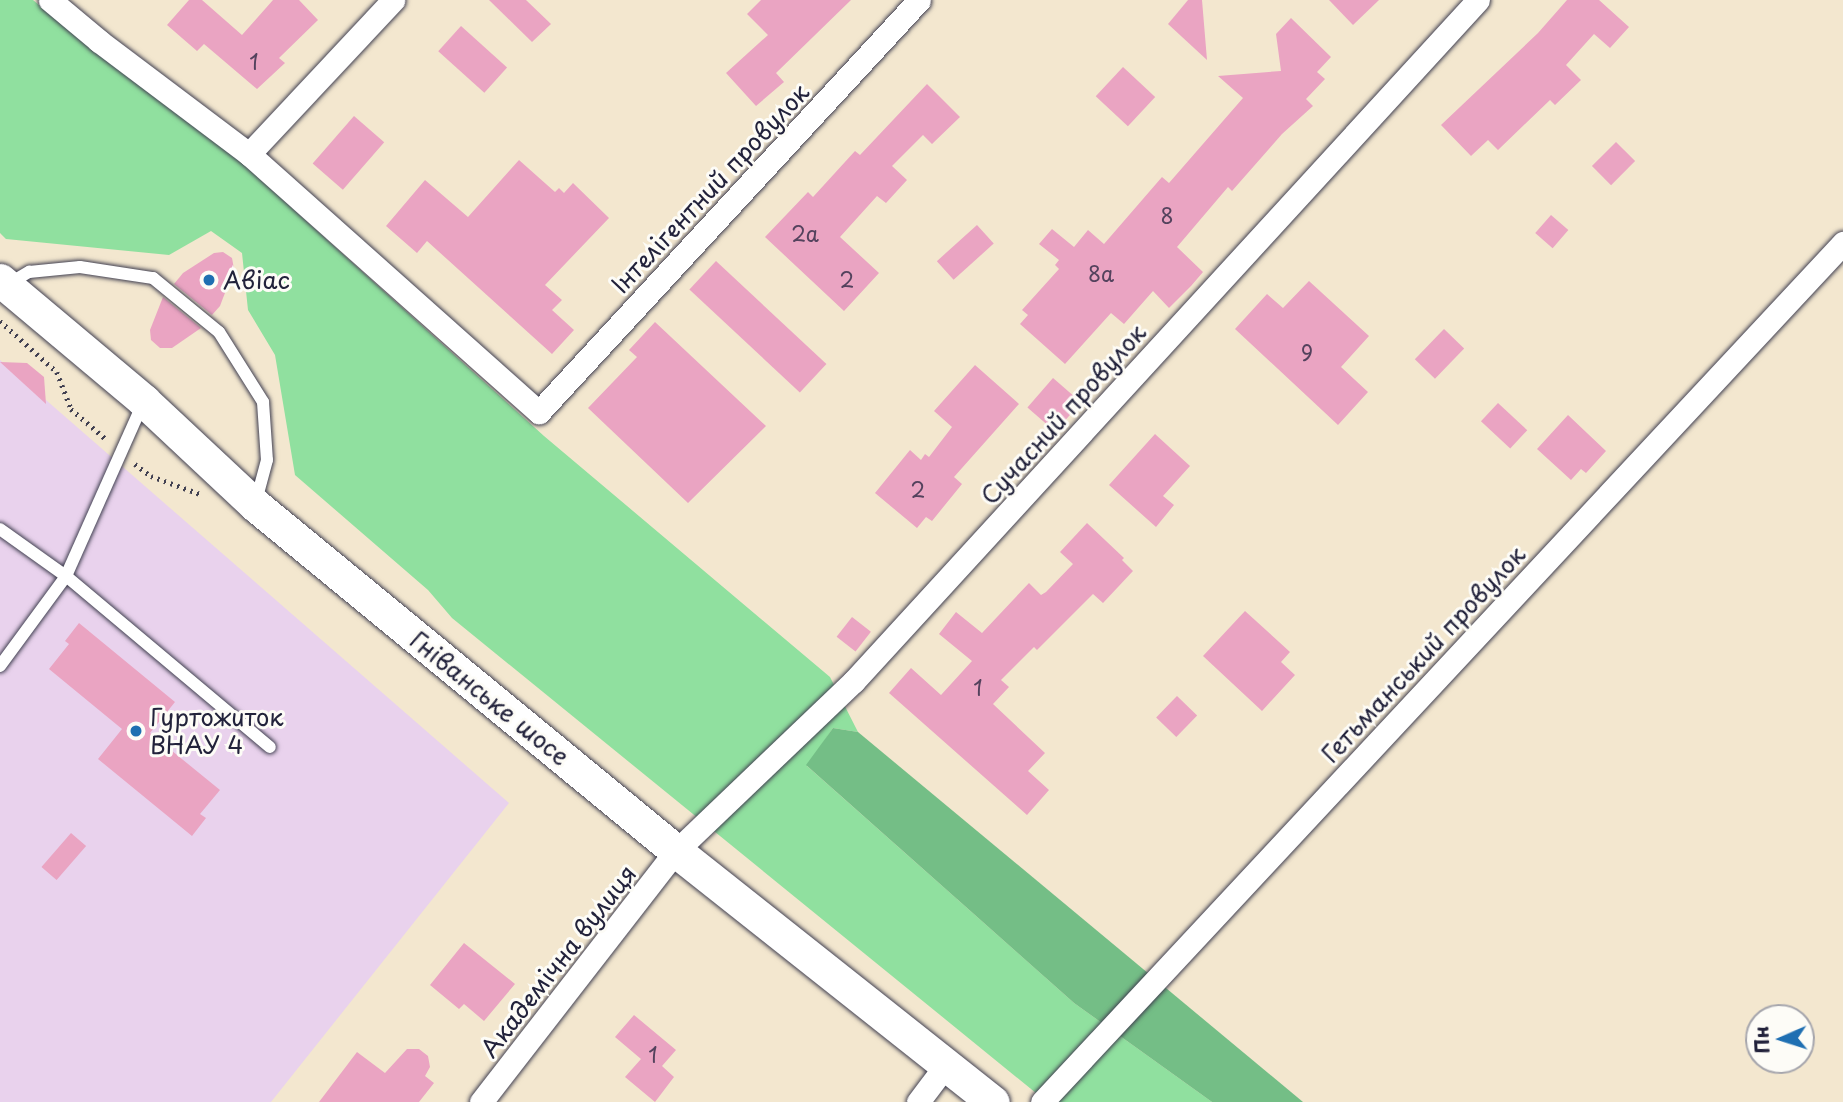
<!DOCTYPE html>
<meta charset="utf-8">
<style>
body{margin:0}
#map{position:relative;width:1843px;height:1102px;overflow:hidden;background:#f3e7cf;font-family:"Playpen Sans",sans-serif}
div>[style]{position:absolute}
.built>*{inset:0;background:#e9d2ed}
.green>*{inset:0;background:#90e09f}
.forest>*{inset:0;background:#74be86}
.building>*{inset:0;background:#eaa4c2;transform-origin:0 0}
.path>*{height:4.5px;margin-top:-2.25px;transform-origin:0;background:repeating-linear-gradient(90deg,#414051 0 2px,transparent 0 7px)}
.roads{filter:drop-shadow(0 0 2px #414051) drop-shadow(0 0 2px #414051)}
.lane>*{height:12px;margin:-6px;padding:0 6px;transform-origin:6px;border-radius:6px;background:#fff}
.street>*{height:23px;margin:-11.5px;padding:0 11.5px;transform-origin:11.5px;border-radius:11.5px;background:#fff}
.secondary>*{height:33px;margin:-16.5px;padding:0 16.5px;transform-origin:16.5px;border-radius:16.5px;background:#fff}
.dots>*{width:19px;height:19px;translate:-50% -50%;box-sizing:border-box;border:4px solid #fdfcf7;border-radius:50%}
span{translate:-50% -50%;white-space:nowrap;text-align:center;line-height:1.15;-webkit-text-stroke:6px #fdfcf7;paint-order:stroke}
.number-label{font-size:21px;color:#54425d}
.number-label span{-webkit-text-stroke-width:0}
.street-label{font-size:24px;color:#22223b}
.poi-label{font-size:24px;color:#22223b}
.left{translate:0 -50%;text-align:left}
.north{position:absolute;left:1745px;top:1004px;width:70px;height:70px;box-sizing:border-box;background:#fdfcf7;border:2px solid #a5a5ac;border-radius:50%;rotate:267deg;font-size:19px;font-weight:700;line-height:28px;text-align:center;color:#22223b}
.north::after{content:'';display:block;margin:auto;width:24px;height:32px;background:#1f6fb2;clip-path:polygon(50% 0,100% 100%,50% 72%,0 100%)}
</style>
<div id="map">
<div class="built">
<i style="clip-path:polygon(0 360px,509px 803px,271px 1102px,0 1102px)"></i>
</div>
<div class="green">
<i style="clip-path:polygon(0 0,33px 0,93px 50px,241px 162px,544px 436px,830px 677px,858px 732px,833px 728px,807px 766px,1074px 1003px,1212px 1102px,1047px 1102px,452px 618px,428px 590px,295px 475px,275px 355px,248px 310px,242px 253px,211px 231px,169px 255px,6px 239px,0 233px)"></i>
</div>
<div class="forest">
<i style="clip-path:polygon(833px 728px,858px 732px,1303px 1102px,1212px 1102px,1074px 1003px,806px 765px)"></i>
</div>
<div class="building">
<i style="clip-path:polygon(189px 0,202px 0,242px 35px,273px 0,299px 0,318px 20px,279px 58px,285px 63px,257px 89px,204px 44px,197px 51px,167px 25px)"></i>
<i style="clip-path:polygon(489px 0,526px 0,551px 24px,532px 42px)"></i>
<i style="clip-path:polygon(761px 0,851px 0,776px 73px,784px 82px,756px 106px,726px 73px,768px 35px,747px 14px)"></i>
<i style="clip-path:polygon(1188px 0,1202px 0,1207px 60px,1168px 24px)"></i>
<i style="clip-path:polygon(1329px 0,1379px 0,1353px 25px)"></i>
<i style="clip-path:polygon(1567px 0,1599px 0,1629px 27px,1610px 48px,1594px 34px,1566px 65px,1581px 80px,1555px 105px,1550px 100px,1498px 150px,1488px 140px,1471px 156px,1441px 125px,1538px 33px)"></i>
<i style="clip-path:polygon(1291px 18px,1331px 57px,1317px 72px,1325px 79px,1306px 99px,1313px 106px,1282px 134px,1232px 191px,1228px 187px,1177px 247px,1203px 272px,1191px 286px,1169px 308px,1153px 291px,1124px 324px,1111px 313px,1065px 364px,1020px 324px,1028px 315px,1022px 310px,1059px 269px,1055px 265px,1059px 260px,1039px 244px,1052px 229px,1074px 247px,1088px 230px,1104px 244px,1162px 177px,1169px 183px,1243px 98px,1218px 76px,1281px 71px,1276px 34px)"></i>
<i style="left:461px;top:26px;width:62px;height:34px;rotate:42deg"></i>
<i style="left:1123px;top:67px;width:44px;height:40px;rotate:43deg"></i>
<i style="clip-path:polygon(927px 84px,960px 117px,932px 144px,923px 135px,892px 166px,907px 180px,886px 203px,877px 196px,840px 237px,879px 273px,844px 311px,765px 237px,808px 192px,813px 197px,855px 151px,860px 155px)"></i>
<i style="left:354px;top:116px;width:40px;height:63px;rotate:41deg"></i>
<i style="left:1616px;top:142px;width:27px;height:34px;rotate:45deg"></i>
<i style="clip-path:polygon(519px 160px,555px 192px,559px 188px,564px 193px,573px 183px,609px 218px,545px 285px,562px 300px,552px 310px,574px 330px,552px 354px,427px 241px,417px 253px,386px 226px,425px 180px,468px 217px)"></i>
<i style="left:1551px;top:215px;width:23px;height:24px;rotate:41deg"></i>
<i style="left:977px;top:225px;width:25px;height:54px;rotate:48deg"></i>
<i style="clip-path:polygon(223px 252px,232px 258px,234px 269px,220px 306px,212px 315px,174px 284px,183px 273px,214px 253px)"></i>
<i style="left:716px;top:261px;width:151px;height:39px;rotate:43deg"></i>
<i style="clip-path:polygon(1309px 281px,1369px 336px,1341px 367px,1368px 392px,1338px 425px,1235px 329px,1267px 294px,1283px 308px)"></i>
<i style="clip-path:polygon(163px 297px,201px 328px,172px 348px,160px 348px,151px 340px,150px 330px)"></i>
<i style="clip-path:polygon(655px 322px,766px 426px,688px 503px,588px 408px,637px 357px,629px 350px)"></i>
<i style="left:1444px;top:329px;width:28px;height:42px;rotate:44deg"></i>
<i style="clip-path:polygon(0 362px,27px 363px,44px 377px,46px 404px)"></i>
<i style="clip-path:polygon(975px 365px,1019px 404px,954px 477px,962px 484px,932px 521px,926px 517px,917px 528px,875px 493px,910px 450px,921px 460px,925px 454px,929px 457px,952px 427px,934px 411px)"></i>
<i style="left:1053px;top:378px;width:37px;height:39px;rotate:41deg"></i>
<i style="left:1498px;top:403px;width:40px;height:25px;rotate:43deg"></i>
<i style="clip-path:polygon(1568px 415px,1606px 451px,1586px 473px,1581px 469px,1571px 480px,1537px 449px)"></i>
<i style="clip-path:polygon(1155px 434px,1190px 466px,1163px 496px,1174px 505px,1156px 527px,1109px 485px)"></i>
<i style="clip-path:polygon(1087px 523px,1124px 558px,1122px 560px,1133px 571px,1103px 603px,1093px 594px,1037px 650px,1034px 647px,1001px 680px,1009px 687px,993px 704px,1045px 753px,1028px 771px,1049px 790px,1027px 815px,889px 693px,911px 668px,941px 695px,972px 661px,939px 634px,956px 612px,982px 633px,1029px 583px,1041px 595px,1046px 592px,1073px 564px,1060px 552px)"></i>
<i style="clip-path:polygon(1245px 611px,1290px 652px,1281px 662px,1295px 675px,1262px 711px,1203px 656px)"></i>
<i style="left:852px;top:617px;width:24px;height:25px;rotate:38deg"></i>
<i style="clip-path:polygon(79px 623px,175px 702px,150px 733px,220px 790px,200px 814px,206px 818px,192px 836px,98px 759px,122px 729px,49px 669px,69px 644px,65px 641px)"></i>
<i style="left:1177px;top:696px;width:28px;height:30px;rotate:44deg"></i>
<i style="left:71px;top:833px;width:20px;height:45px;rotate:41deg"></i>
<i style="clip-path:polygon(464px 943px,515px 984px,484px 1021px,464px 1004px,459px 1009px,430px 985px)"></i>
<i style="clip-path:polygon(634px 1015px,676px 1050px,662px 1066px,674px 1077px,655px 1102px,625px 1077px,641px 1059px,615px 1037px)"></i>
<i style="clip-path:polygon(407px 1049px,419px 1049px,428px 1056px,430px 1067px,425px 1076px,434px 1083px,419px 1102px,319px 1102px,357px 1052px,385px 1073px)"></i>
</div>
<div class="path">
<i style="left:0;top:321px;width:76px;rotate:41.8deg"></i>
<i style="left:57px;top:372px;width:40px;rotate:69deg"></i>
<i style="left:71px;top:409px;width:48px;rotate:40.7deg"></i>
<i style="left:135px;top:464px;width:20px;rotate:37deg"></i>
<i style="left:151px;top:476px;width:52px;rotate:20.2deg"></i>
</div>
<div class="roads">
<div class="lane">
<i style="left:7px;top:285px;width:26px;rotate:-31deg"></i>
<i style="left:29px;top:272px;width:51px;rotate:-5.6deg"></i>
<i style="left:80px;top:267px;width:74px;rotate:8.6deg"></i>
<i style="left:153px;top:278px;width:85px;rotate:39.3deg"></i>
<i style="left:219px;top:332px;width:83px;rotate:57.8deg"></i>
<i style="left:263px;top:402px;width:58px;rotate:86.1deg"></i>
<i style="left:267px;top:460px;width:42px;rotate:105deg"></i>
<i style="left:0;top:529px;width:81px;rotate:35.5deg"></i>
<i style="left:66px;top:576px;width:266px;rotate:40deg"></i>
<i style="left:0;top:666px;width:112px;rotate:-53.7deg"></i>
<i style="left:66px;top:576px;width:192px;rotate:-66deg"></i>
</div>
<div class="street">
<i style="left:50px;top:0;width:64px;rotate:39.9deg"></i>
<i style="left:99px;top:41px;width:188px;rotate:37deg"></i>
<i style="left:249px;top:154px;width:388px;rotate:41.7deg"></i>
<i style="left:539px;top:412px;width:560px;rotate:-47.31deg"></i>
<i style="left:249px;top:154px;width:211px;rotate:-46.9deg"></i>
<i style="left:481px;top:1102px;width:318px;rotate:-52.2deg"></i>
<i style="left:676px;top:851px;width:245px;rotate:-43.7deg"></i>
<i style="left:853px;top:682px;width:925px;rotate:-47.5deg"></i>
<i style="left:918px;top:1102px;width:45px;rotate:-53.1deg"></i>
<i style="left:1042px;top:1102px;width:1175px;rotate:-47deg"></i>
</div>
<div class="secondary">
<i style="left:0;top:280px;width:188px;rotate:40deg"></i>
<i style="left:144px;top:401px;width:152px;rotate:43.1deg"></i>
<i style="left:255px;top:505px;width:545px;rotate:39.42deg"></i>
<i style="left:676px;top:851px;width:404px;rotate:38.4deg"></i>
</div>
</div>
<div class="dots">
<i style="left:209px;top:280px;background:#1f6fb2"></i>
<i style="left:136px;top:731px;background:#1f6fb2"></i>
</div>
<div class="number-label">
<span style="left:254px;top:61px">1</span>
<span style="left:1167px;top:215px">8</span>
<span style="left:805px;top:233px">2а</span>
<span style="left:1101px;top:273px">8а</span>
<span style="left:847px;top:279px">2</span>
<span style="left:1307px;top:352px">9</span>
<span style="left:918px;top:489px">2</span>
<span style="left:978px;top:687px">1</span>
<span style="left:653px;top:1054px">1</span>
</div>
<div class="street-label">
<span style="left:710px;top:188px;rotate:-47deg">Інтелігентний провулок</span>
<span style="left:1063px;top:414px;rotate:-48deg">Сучасний провулок</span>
<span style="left:1423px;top:654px;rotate:-47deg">Гетьманський провулок</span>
<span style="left:490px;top:698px;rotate:39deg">Гніванське шосе</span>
<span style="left:558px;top:961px;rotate:-52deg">Академічна вулиця</span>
</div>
<div class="poi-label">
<span class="left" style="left:223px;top:280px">Авіас</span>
<span class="left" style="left:150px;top:731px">Гуртожиток<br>ВНАУ 4</span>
</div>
<div class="north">Пн</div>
</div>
